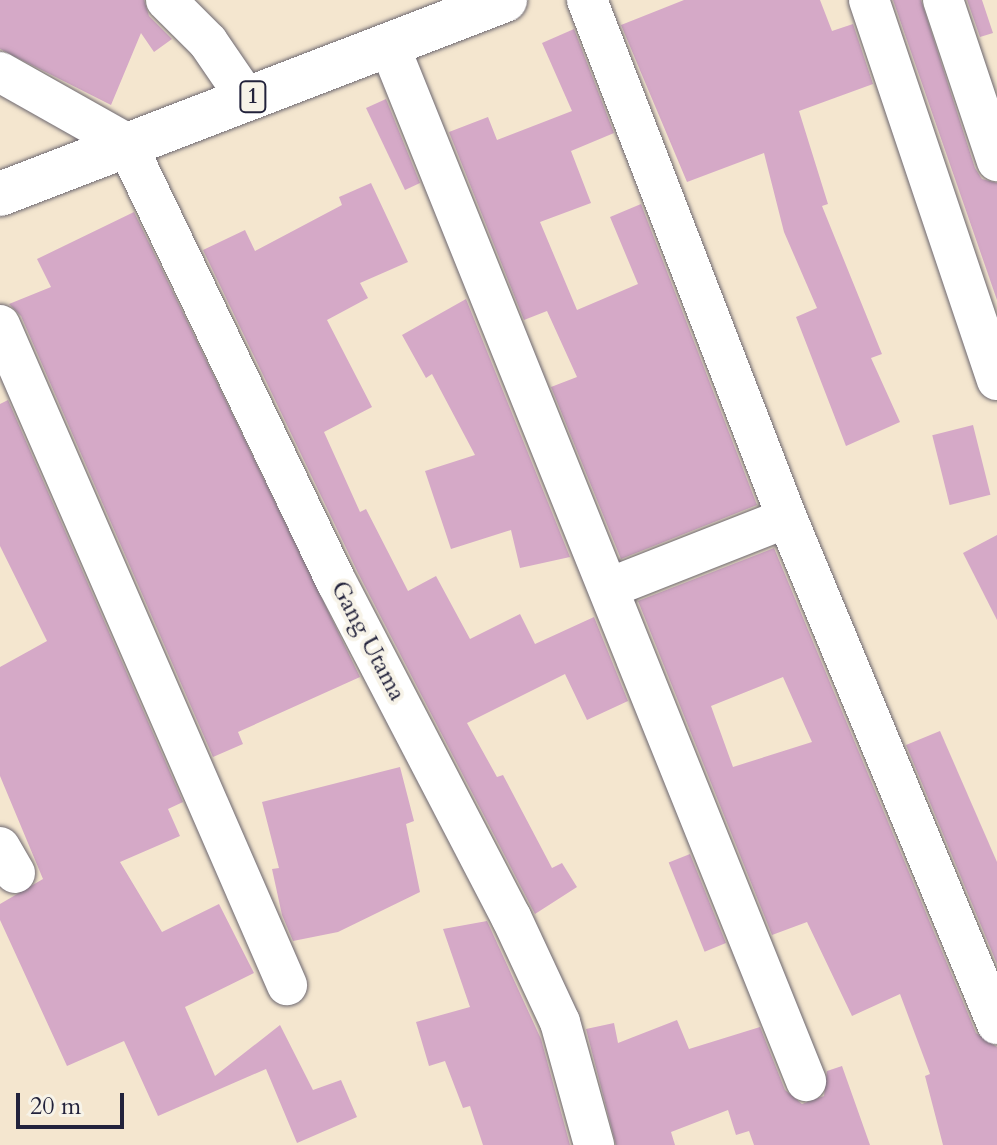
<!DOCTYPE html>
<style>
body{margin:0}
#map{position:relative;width:997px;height:1145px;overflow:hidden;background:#f4e6cf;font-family:Cardo,serif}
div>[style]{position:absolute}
.building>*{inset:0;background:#d5a9c7;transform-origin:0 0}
.roads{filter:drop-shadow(0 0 2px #6c676f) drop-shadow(0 0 2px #6c676f)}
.minor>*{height:40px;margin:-20px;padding:0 20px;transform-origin:20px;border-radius:20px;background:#fff}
.major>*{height:44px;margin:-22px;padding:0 22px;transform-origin:22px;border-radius:22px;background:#fff}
span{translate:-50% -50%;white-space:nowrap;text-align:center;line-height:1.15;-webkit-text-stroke:8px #f7f3e8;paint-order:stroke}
.shield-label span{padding:2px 6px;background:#f7f3e8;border:2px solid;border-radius:6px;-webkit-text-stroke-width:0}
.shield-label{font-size:22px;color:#22223b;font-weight:700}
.street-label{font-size:24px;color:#22223b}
.scale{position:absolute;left:16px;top:1093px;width:108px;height:36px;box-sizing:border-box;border:4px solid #22223b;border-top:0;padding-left:10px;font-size:24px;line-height:28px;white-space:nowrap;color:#22223b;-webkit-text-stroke:6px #f7f3e8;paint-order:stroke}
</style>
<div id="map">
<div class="building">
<i style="clip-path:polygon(0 0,144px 0,149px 16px,172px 39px,154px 52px,141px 33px,111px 105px,0 49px)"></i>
<i style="clip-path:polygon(684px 0,820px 0,832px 31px,853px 24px,873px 84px,799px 111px,828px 204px,822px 206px,882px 354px,871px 358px,900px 422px,846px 446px,796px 317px,817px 308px,784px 232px,764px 153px,687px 182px,621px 25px)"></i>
<i style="clip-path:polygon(893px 0,921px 0,975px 168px,982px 179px,997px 183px,997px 300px)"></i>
<i style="clip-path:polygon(967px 0,982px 0,993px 33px,980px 37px)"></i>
<i style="clip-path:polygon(574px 29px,614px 133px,571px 151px,591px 203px,540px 222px,577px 310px,638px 284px,610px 217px,641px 204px,757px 505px,621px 559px,551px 387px,577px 377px,547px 311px,524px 320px,449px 132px,488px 117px,497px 140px,572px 111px,542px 43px)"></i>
<i style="clip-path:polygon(386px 99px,420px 183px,405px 190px,366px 108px)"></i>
<i style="clip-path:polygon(371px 183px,408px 262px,360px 283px,368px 298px,327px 320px,372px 407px,324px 432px,360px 512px,366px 509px,408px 591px,436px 576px,470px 639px,520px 614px,535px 644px,594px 617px,628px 701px,587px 720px,565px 674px,467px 723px,497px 777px,503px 775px,552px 868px,562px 863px,577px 887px,535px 914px,358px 573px,203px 250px,245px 230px,255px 251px,342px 205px,339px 197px)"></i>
<i style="clip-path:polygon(134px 212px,360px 677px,238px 732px,243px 744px,213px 757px,21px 316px,9px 304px,51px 287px,37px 259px)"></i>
<i style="clip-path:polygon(466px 299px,570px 557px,520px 568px,511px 530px,451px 549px,425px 471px,475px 455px,432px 374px,426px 378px,402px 335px)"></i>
<i style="clip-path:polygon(8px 400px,183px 802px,168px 809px,180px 836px,120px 862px,162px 932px,219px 904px,254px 973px,185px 1007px,215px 1076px,280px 1025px,313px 1090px,341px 1080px,357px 1117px,297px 1143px,266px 1069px,158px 1116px,124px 1041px,67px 1066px,0 920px,0 904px,43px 879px,0 776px,0 667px,47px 641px,0 546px,0 404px)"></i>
<i style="left:973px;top:425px;width:72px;height:42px;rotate:76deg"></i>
<i style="clip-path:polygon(997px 535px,997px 620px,963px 553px)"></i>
<i style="clip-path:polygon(evenodd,774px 548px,976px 1033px,997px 1047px,997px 1145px,943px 1145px,925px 1076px,930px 1074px,900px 994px,852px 1016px,807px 922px,772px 935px,638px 601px,774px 548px,783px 677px,812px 742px,733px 767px,711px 706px,783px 677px)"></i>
<i style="clip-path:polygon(940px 731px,997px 862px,997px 964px,906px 745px)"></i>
<i style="clip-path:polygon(400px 767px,414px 821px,406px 824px,420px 892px,338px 932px,293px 941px,282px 915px,272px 869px,279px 868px,262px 802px)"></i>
<i style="left:690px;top:854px;width:96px;height:23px;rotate:68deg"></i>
<i style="clip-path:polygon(487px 921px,541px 1039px,570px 1145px,483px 1145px,470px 1106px,463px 1108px,445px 1061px,429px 1066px,416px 1022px,470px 1007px,443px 929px)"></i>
<i style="clip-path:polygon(677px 1020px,689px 1049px,760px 1027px,785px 1090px,802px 1104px,824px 1096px,827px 1071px,842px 1066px,870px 1145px,754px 1145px,749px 1131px,736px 1135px,728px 1110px,671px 1132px,675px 1145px,616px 1145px,586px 1029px,614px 1023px,618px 1043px)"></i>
</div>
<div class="roads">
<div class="minor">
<i style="left:166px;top:0;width:59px;rotate:45deg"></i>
<i style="left:208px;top:42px;width:69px;rotate:55.6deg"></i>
<i style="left:587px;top:0;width:555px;rotate:68.89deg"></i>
<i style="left:787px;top:518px;width:548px;rotate:67.46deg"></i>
<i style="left:869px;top:0;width:401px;rotate:71.4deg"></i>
<i style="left:943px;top:0;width:170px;rotate:71.5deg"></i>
<i style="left:389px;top:45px;width:1117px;rotate:68.07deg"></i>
<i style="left:0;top:72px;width:145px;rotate:29.4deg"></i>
<i style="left:126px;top:143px;width:488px;rotate:64.4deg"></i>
<i style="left:337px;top:583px;width:377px;rotate:62.5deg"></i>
<i style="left:511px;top:917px;width:116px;rotate:65deg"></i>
<i style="left:560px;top:1022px;width:128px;rotate:74.5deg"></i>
<i style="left:0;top:325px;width:720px;rotate:66.5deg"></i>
<i style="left:609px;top:588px;width:191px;rotate:-21.5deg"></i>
<i style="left:0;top:847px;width:30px;rotate:60deg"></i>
</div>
<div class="major">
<i style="left:0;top:194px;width:541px;rotate:-21.01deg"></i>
</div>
</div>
<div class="shield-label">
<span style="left:253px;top:97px">1</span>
</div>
<div class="street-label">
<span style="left:368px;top:641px;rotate:62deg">Gang Utama</span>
</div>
<div class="scale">20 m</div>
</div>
